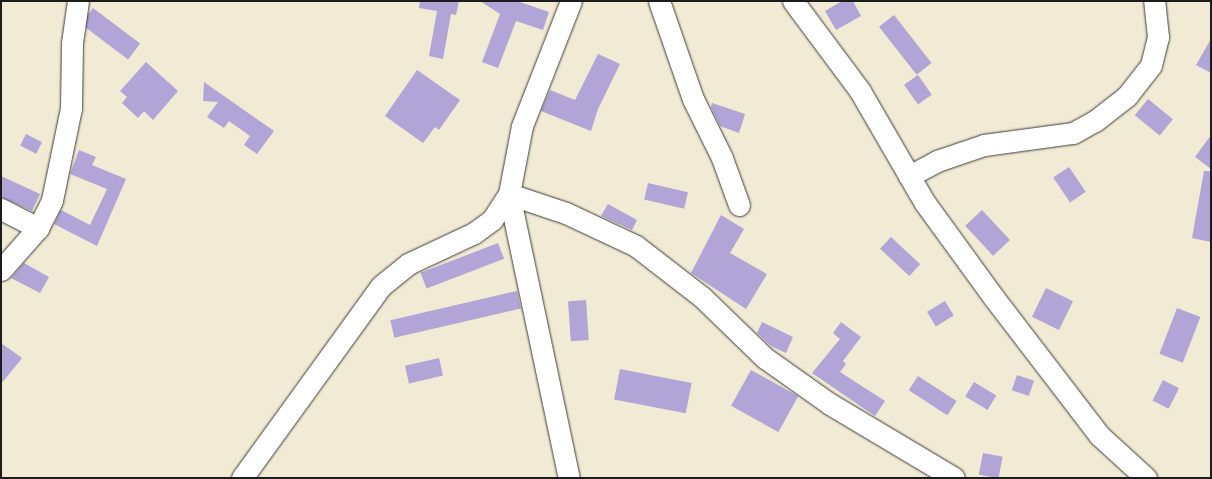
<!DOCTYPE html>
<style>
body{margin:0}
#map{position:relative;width:1212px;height:479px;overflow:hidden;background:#f1ead4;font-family:"Gochi Hand",sans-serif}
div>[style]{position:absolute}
.building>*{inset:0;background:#b1a4d6;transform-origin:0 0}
.roads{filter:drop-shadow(0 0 1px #3c3b38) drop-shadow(0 0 1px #3c3b38)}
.minor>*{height:21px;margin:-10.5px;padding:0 10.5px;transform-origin:10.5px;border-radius:10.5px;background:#fff}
span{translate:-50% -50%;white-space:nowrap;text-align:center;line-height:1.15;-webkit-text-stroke:4px #f7f3e8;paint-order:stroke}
.frame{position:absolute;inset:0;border:2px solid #1c1c1c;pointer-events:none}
</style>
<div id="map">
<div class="building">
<i style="clip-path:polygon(420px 1px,459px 1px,456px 15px,451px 14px,443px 59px,429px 56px,437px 11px,419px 8px)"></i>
<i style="clip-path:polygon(480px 1px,517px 1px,549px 12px,543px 30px,516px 21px,498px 68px,482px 62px,500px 14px)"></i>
<i style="clip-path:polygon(842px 1px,853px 1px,861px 16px,836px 30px,825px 11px)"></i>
<i style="left:93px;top:8px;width:59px;height:20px;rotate:37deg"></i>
<i style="left:894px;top:15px;width:61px;height:19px;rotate:52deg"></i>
<i style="clip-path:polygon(1211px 39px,1211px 73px,1196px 65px)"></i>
<i style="clip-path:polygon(598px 54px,620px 64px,598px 109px,591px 131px,541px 111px,550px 90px,575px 100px)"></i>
<i style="clip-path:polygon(146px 62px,178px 91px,153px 120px,144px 111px,138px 118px,122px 103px,127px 97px,120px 91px)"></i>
<i style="clip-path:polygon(417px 70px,460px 100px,439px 130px,435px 127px,423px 143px,385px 116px)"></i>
<i style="left:918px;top:75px;width:24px;height:17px;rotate:55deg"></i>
<i style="clip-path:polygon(204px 82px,274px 131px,257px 154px,244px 145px,250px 136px,229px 121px,224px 128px,207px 117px,218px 102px,203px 101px)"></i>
<i style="left:1148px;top:99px;width:32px;height:21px;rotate:39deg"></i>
<i style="clip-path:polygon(712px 103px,745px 114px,739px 133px,720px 126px,711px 107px)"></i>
<i style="left:26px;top:134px;width:18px;height:13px;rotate:27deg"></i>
<i style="clip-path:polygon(1211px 135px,1211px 169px,1195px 157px)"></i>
<i style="clip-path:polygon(79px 150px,96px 157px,92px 165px,126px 179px,97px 246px,54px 224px,61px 210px,90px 225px,107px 189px,70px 174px)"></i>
<i style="left:1069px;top:167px;width:30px;height:19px;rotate:56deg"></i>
<i style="clip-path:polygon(1204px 171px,1211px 171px,1211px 242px,1192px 238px)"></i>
<i style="clip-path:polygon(1px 176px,40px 194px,32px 211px,1px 197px)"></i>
<i style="left:648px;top:183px;width:41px;height:17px;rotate:13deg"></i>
<i style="clip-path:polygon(608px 204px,637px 220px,632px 230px,601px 216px)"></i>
<i style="left:982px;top:210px;width:41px;height:23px;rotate:47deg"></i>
<i style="clip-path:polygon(721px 215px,744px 229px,730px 253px,767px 274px,746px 309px,691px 273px)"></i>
<i style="left:891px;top:237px;width:40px;height:16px;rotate:43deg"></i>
<i style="left:498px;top:243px;width:17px;height:83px;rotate:69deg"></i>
<i style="clip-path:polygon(24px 263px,49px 277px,40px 293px,11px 278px)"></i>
<i style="left:1046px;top:288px;width:30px;height:32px;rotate:26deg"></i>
<i style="left:517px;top:291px;width:18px;height:130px;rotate:77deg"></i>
<i style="left:586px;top:300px;width:40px;height:18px;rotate:86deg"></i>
<i style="left:945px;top:301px;width:17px;height:21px;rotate:59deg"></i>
<i style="left:1177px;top:308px;width:25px;height:49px;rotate:21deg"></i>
<i style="clip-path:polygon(762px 322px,793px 337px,786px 353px,771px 346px,757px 333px)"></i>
<i style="clip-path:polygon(841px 322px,861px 337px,843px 361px,846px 364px,840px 372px,885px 401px,875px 416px,812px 373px,840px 339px,833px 333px)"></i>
<i style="clip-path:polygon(1px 343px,22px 358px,1px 384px)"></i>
<i style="left:439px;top:358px;width:18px;height:35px;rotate:77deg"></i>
<i style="left:620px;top:369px;width:73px;height:31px;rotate:11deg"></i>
<i style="left:751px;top:370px;width:54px;height:41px;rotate:29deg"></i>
<i style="left:1017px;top:375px;width:18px;height:16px;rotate:19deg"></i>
<i style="left:918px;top:376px;width:46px;height:17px;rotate:33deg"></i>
<i style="left:1163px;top:380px;width:18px;height:23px;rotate:27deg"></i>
<i style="left:974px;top:382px;width:26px;height:17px;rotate:31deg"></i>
<i style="left:983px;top:453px;width:20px;height:22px;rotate:11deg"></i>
</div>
<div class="roads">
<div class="minor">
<i style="left:659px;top:1px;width:104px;rotate:70.9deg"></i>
<i style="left:693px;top:99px;width:66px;rotate:63.8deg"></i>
<i style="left:722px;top:158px;width:50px;rotate:70.1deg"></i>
<i style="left:793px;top:1px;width:112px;rotate:53.3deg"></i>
<i style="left:860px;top:91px;width:129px;rotate:59.9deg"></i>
<i style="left:925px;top:203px;width:117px;rotate:54deg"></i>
<i style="left:994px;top:298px;width:173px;rotate:52.5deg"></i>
<i style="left:1099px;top:435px;width:64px;rotate:42.5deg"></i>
<i style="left:909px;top:176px;width:32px;rotate:-28deg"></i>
<i style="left:937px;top:161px;width:50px;rotate:-18.8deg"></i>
<i style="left:984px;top:145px;width:90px;rotate:-7.7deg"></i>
<i style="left:1073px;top:133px;width:25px;rotate:-29deg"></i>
<i style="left:1095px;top:121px;width:41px;rotate:-38deg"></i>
<i style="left:1127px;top:96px;width:39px;rotate:-52deg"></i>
<i style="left:1151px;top:65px;width:29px;rotate:-76deg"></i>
<i style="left:1158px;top:37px;width:36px;rotate:-96deg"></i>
<i style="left:509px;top:194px;width:60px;rotate:18.4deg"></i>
<i style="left:566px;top:213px;width:77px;rotate:25.2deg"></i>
<i style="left:636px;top:246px;width:83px;rotate:37.7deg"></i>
<i style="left:702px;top:297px;width:88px;rotate:44.1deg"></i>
<i style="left:765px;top:358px;width:80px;rotate:35.3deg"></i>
<i style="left:830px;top:404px;width:144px;rotate:30.8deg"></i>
<i style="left:509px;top:194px;width:290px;rotate:78.1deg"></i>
<i style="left:1px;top:209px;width:42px;rotate:27.2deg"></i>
<i style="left:1px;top:270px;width:56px;rotate:-48.6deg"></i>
<i style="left:38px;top:228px;width:31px;rotate:-63deg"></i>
<i style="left:52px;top:200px;width:94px;rotate:-78.3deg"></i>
<i style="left:71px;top:108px;width:65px;rotate:-89.1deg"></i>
<i style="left:72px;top:43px;width:42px;rotate:-81.9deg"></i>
<i style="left:242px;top:478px;width:237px;rotate:-54.1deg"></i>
<i style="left:381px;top:286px;width:35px;rotate:-39deg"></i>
<i style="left:408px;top:264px;width:73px;rotate:-25.2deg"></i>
<i style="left:474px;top:233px;width:22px;rotate:-36deg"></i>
<i style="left:492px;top:220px;width:31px;rotate:-57deg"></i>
<i style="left:509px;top:194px;width:69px;rotate:-79.2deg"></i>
<i style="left:522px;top:126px;width:134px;rotate:-68.6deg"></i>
</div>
</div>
<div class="frame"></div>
</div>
